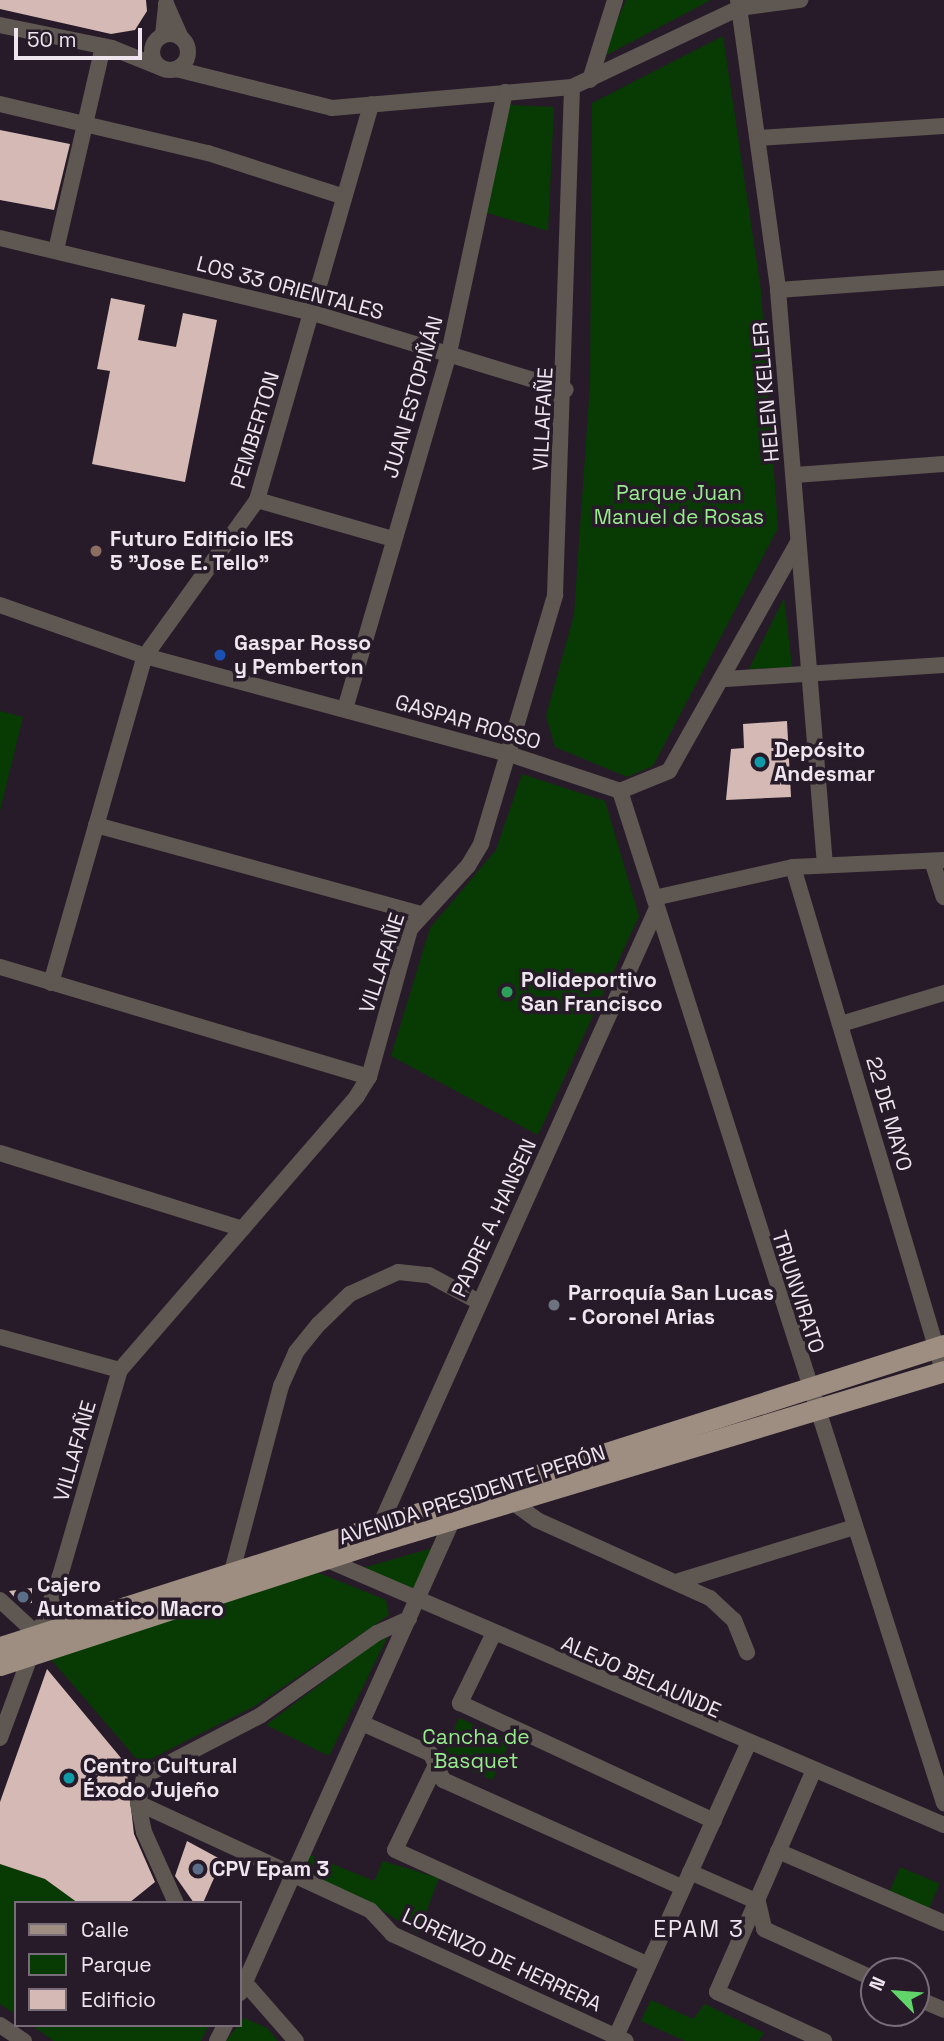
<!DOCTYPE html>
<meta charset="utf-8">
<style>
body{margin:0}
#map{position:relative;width:944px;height:2041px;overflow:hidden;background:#271b29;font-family:"Space Grotesk",sans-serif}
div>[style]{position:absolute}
.green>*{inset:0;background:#083b04;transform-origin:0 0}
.building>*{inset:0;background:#d4b9b4}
.minor>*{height:16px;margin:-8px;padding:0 8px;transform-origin:8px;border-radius:8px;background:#5f5751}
.minor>.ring{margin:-8px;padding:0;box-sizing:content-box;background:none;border:16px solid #5f5751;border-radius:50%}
.major>*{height:21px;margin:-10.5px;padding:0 10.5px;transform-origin:10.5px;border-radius:10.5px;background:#9e8d81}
.dots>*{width:19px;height:19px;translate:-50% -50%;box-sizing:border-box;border:4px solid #271b29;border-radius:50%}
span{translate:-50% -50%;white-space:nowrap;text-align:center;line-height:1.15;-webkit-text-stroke:7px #271b29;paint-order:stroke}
.street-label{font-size:21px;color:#eee5ef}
.park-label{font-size:21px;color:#96ec8c}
.poi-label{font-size:21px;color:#eee5ef;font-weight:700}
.left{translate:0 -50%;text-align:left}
.neighbourhood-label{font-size:23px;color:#eee5ef;letter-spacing:2px}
.legend{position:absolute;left:14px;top:1901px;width:228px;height:126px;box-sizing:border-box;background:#271b29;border:2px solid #776c78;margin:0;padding:9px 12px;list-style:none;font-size:21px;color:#eee5ef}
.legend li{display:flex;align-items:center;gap:14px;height:35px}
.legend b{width:35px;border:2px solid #776c78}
.north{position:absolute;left:860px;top:1957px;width:70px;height:70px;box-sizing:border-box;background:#271b29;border:2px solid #776c78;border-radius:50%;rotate:295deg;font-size:19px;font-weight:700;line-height:28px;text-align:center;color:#eee5ef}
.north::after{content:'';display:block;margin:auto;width:24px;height:32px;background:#61d46a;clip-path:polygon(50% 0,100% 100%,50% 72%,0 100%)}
.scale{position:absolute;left:14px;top:28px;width:128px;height:32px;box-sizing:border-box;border:4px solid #eee5ef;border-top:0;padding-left:9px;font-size:21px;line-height:24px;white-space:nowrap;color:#eee5ef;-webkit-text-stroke:5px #271b29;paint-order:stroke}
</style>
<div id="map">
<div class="green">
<i style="clip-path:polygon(626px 0,711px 0,601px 58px)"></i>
<i style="clip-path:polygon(723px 36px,761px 291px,778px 528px,653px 766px,627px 777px,555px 747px,546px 716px,574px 615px,590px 384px,592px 103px)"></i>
<i style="clip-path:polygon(506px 105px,554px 107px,548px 231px,481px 211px)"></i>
<i style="clip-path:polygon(784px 598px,792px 667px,749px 669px)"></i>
<i style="clip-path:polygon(0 711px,23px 717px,0 811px)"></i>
<i style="clip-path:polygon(522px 774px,605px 801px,639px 916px,538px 1135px,391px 1056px,430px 928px,496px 850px)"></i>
<i style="clip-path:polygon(436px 1547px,415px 1593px,359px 1569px)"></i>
<i style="clip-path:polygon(314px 1571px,386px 1600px,389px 1615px,255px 1706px,141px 1764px,50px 1658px)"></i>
<i style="clip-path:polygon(390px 1632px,329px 1756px,266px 1725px)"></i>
<i style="left:459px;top:1718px;width:56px;height:43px;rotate:24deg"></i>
<i style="clip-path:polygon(308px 1854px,374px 1881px,383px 1861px,439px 1878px,418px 1934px,370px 1902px,299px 1873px)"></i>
<i style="clip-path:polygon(0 1864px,45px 1879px,78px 1903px,16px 1903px,16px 2015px,0 2004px)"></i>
<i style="left:900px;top:1867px;width:43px;height:31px;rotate:23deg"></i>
<i style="clip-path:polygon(651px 2000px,693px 2019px,705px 2004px,764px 2033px,759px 2041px,685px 2041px,641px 2021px)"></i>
<i style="clip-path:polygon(244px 2018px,267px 2028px,278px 2041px,226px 2041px)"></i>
<i style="clip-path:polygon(31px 2025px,209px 2025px,201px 2041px,54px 2041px)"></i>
</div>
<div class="building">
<i style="clip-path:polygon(0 0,146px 0,147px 11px,135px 30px,111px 34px,0 9px)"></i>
<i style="clip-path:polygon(0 130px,70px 144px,54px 210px,0 200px)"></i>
<i style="clip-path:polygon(111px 298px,145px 305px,138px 340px,176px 347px,183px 313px,217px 320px,185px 482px,92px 464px,110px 371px,97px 369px)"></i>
<i style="clip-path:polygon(787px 721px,791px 797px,726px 800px,731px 749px,744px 748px,743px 724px)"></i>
<i style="clip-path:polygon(32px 1588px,32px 1603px,20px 1604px,9px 1591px)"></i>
<i style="clip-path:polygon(47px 1669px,126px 1764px,134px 1834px,155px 1882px,129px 1903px,78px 1903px,45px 1879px,0 1864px,0 1802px)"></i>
<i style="clip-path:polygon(187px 1841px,222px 1860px,203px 1903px,194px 1903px,175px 1876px)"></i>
</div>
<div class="minor">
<i style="left:738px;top:0;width:293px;rotate:82.1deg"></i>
<i style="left:778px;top:290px;width:577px;rotate:85.33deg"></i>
<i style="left:0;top:25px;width:114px;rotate:11.6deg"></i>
<i style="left:112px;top:48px;width:51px;rotate:22deg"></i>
<i class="ring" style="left:152px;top:34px;width:20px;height:20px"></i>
<i style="left:163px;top:35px;width:31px;rotate:-84deg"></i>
<i style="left:166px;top:4px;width:36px;rotate:66deg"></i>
<i style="left:176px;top:69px;width:161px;rotate:14deg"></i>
<i style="left:332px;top:108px;width:241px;rotate:-5deg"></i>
<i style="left:572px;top:87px;width:185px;rotate:-25.3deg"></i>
<i style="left:739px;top:8px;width:62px;rotate:-7.5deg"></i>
<i style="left:590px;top:80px;width:84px;rotate:-72.6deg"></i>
<i style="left:0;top:104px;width:214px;rotate:13.3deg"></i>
<i style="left:208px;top:153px;width:143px;rotate:17.9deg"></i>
<i style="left:758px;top:138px;width:186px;rotate:-3.7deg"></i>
<i style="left:0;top:238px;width:322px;rotate:13.5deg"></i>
<i style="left:313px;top:313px;width:264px;rotate:16.9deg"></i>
<i style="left:56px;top:250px;width:209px;rotate:-77deg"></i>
<i style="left:778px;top:290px;width:166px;rotate:-4.1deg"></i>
<i style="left:795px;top:475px;width:149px;rotate:-4.2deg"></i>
<i style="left:257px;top:500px;width:141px;rotate:16deg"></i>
<i style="left:0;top:605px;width:154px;rotate:19.4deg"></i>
<i style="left:145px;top:656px;width:377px;rotate:15.1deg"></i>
<i style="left:509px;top:754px;width:117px;rotate:18.4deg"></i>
<i style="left:620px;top:791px;width:53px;rotate:-22.2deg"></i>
<i style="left:669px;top:771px;width:263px;rotate:-60.6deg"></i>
<i style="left:726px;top:679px;width:218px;rotate:-3.7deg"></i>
<i style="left:345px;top:709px;width:371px;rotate:-73.7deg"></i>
<i style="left:449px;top:353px;width:267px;rotate:-77.9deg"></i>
<i style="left:620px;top:791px;width:1063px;rotate:72.25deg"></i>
<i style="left:96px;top:825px;width:334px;rotate:15.3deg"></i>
<i style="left:932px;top:861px;width:38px;rotate:72deg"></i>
<i style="left:793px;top:867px;width:529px;rotate:73.41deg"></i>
<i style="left:654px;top:898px;width:142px;rotate:-12.6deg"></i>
<i style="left:793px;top:867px;width:151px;rotate:-2.7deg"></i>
<i style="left:0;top:967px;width:385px;rotate:16.6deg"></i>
<i style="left:51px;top:983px;width:340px;rotate:-74deg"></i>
<i style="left:145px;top:656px;width:192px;rotate:-54.3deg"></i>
<i style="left:257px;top:500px;width:412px;rotate:-73.9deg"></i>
<i style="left:841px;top:1024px;width:108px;rotate:-16.8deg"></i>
<i style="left:0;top:1153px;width:254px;rotate:17.4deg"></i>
<i style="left:0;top:1337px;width:124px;rotate:15.4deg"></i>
<i style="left:511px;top:1501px;width:32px;rotate:36deg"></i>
<i style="left:537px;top:1520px;width:190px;rotate:24.3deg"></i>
<i style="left:710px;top:1598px;width:33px;rotate:43deg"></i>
<i style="left:734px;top:1620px;width:35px;rotate:68deg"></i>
<i style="left:378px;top:1530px;width:679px;rotate:-65.85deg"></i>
<i style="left:325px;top:1559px;width:674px;rotate:23.25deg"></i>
<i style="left:230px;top:1579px;width:200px;rotate:-75.2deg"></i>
<i style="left:281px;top:1386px;width:37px;rotate:-66deg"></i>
<i style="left:296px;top:1352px;width:36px;rotate:-51deg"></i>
<i style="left:319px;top:1324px;width:43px;rotate:-44.1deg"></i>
<i style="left:350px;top:1294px;width:53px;rotate:-24.6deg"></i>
<i style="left:398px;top:1272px;width:31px;rotate:6deg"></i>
<i style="left:429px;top:1275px;width:55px;rotate:28.4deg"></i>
<i style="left:679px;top:1581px;width:184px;rotate:-17.1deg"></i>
<i style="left:0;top:1600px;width:54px;rotate:42.8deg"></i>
<i style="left:493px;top:1635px;width:76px;rotate:115.9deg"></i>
<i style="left:460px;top:1703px;width:280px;rotate:24.9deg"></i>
<i style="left:364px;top:1724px;width:73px;rotate:24.1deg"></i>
<i style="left:431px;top:1754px;width:29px;rotate:65deg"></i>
<i style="left:443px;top:1780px;width:263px;rotate:24.2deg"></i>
<i style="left:0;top:1738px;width:173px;rotate:-69.7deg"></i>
<i style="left:60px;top:1576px;width:215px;rotate:-73.8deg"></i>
<i style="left:120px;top:1370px;width:362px;rotate:-49.1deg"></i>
<i style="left:357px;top:1096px;width:22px;rotate:-58deg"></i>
<i style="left:369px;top:1077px;width:154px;rotate:-74.5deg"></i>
<i style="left:410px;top:929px;width:86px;rotate:-47.4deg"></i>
<i style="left:468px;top:866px;width:26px;rotate:-59deg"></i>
<i style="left:481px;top:844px;width:260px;rotate:-73.4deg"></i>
<i style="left:555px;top:595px;width:508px;rotate:-88.08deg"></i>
<i style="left:436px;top:1765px;width:94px;rotate:115.8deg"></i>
<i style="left:395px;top:1850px;width:278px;rotate:24.4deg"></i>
<i style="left:813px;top:1772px;width:240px;rotate:113.6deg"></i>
<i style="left:717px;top:1992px;width:118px;rotate:24.6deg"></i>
<i style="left:138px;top:1803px;width:255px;rotate:24.8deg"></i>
<i style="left:370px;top:1910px;width:33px;rotate:47deg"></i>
<i style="left:392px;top:1934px;width:257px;rotate:24.6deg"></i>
<i style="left:778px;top:1851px;width:181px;rotate:23.4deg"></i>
<i style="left:690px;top:1872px;width:74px;rotate:23.8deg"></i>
<i style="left:758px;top:1902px;width:28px;rotate:77deg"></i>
<i style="left:764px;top:1929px;width:121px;rotate:24.4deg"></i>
<i style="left:176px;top:1903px;width:78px;rotate:-114.3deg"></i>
<i style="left:144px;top:1832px;width:30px;rotate:-102deg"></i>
<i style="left:138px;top:1803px;width:28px;rotate:-77deg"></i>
<i style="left:144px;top:1776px;width:132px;rotate:-27.5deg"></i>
<i style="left:261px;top:1715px;width:142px;rotate:-35.3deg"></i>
<i style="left:377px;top:1633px;width:35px;rotate:-24deg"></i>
<i style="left:240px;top:1977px;width:85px;rotate:48.8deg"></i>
<i style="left:240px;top:1993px;width:520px;rotate:-65.8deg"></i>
<i style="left:916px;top:1998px;width:30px;rotate:23deg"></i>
<i style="left:0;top:2025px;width:29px;rotate:34deg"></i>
<i style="left:217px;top:2041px;width:18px;rotate:-63deg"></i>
<i style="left:614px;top:2041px;width:324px;rotate:-65.7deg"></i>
</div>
<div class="major">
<i style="left:0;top:1647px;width:991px;rotate:-17.74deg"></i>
<i style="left:0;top:1665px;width:389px;rotate:-18.1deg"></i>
<i style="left:370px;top:1544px;width:600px;rotate:-16.77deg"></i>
</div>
<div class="dots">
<i style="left:96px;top:551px;background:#8d6e63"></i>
<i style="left:220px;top:655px;background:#1a4fb4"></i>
<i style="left:760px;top:762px;background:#0f9aa8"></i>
<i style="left:507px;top:992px;background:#2e9e5b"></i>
<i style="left:554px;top:1305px;background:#6b7280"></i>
<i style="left:23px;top:1597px;background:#5c6f8a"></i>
<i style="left:69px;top:1778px;background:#0f9aa8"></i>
<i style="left:198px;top:1869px;background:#5c6f8a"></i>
</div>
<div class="street-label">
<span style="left:290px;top:288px;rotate:15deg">LOS 33 ORIENTALES</span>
<span style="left:766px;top:392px;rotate:-95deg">HELEN KELLER</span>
<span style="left:413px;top:397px;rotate:-74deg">JUAN ESTOPIÑÁN</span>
<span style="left:543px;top:419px;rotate:-87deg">VILLAFAÑE</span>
<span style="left:255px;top:430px;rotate:-73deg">PEMBERTON</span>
<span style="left:468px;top:722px;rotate:16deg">GASPAR ROSSO</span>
<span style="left:382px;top:963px;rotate:-72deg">VILLAFAÑE</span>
<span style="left:889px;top:1114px;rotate:74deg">22 DE MAYO</span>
<span style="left:494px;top:1218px;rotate:-65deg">PADRE A. HANSEN</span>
<span style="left:798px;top:1292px;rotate:72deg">TRIUNVIRATO</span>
<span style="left:75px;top:1451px;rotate:-74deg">VILLAFAÑE</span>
<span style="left:472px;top:1495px;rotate:-18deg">AVENIDA PRESIDENTE PERÓN</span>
<span style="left:641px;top:1677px;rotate:24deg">ALEJO BELAUNDE</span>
<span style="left:502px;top:1960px;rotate:25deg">LORENZO DE HERRERA</span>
</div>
<div class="park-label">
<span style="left:679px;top:505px">Parque Juan<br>Manuel de Rosas</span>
<span style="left:476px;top:1749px">Cancha de<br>Basquet</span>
</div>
<div class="poi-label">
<span class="left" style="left:110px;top:551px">Futuro Edificio IES<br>5 "Jose E. Tello"</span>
<span class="left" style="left:234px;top:655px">Gaspar Rosso<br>y Pemberton</span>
<span class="left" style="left:774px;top:762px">Depósito<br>Andesmar</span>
<span class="left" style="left:521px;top:992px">Polideportivo<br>San Francisco</span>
<span class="left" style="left:568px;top:1305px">Parroquía San Lucas<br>- Coronel Arias</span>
<span class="left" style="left:37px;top:1597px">Cajero<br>Automatico Macro</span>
<span class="left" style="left:83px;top:1778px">Centro Cultural<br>Éxodo Jujeño</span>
<span class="left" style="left:212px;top:1869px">CPV Epam 3</span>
</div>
<div class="neighbourhood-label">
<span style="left:699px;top:1929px">EPAM 3</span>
</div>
<ul class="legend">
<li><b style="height:9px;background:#9e8d81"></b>Calle</li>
<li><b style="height:19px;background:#083b04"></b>Parque</li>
<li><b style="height:19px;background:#d4b9b4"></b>Edificio</li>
</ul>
<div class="north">N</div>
<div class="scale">50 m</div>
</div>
